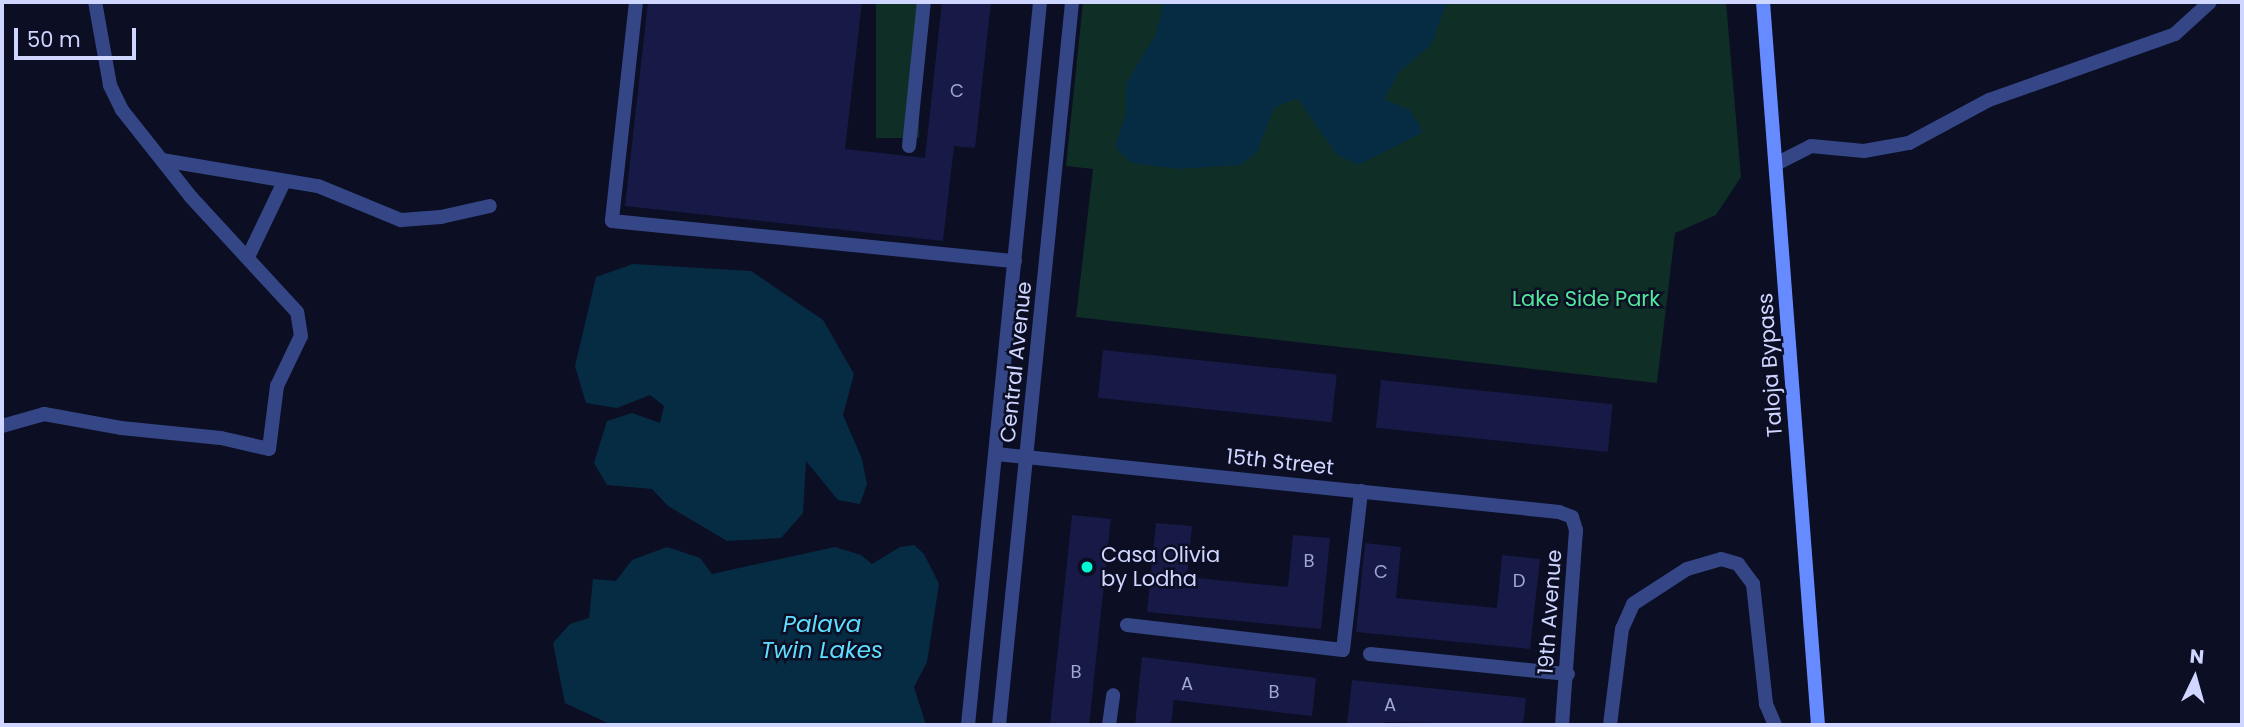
<!DOCTYPE html>
<style>
body{margin:0}
#map{position:relative;width:2244px;height:727px;overflow:hidden;background:#0c0e24;font-family:Poppins,sans-serif}
div>[style]{position:absolute}
.green>*{inset:0;background:#0f2e25;transform-origin:0 0}
.water>*{inset:0;background:#062c43}
.building>*{inset:0;background:#171a46;transform-origin:0 0}
.minor>*{height:14px;margin:-7px;padding:0 7px;transform-origin:7px;border-radius:7px;background:#344686}
.secondary>*{height:14px;margin:-7px;padding:0 7px;transform-origin:7px;border-radius:7px;background:#668aff}
.dots>*{width:19px;height:19px;translate:-50% -50%;box-sizing:border-box;border:4px solid #0c0e24;border-radius:50%}
span{translate:-50% -50%;white-space:nowrap;text-align:center;line-height:1.15;-webkit-text-stroke:5px #0c0e24;paint-order:stroke}
.number-label{font-size:18px;color:#a1a7d1}
.number-label span{-webkit-text-stroke-width:0}
.park-label{font-size:21px;color:#53e79c}
.street-label{font-size:21px;color:#cfd6ff}
.poi-label{font-size:21px;color:#cfd6ff}
.left{translate:0 -50%;text-align:left}
.water-label{font-size:23px;color:#5ddeff;font-style:italic}
.frame{position:absolute;inset:0;border:4px solid #cfd6ff;pointer-events:none}
.north{position:absolute;left:2160px;top:643px;width:70px;height:70px;-webkit-text-stroke:5px #0c0e24;paint-order:stroke;rotate:5deg;font-size:19px;font-weight:700;line-height:28px;text-align:center;color:#cfd6ff}
.north::after{content:'';display:block;margin:auto;width:24px;height:32px;background:#cfd6ff;clip-path:polygon(50% 0,100% 100%,50% 72%,0 100%)}
.scale{position:absolute;left:14px;top:28px;width:122px;height:32px;box-sizing:border-box;border:4px solid #cfd6ff;border-top:0;padding-left:9px;font-size:21px;line-height:24px;white-space:nowrap;color:#cfd6ff;-webkit-text-stroke:5px #0c0e24;paint-order:stroke}
</style>
<div id="map">
<div class="green">
<i style="left:876px;top:2px;width:43px;height:136px"></i>
<i style="clip-path:polygon(1083px 2px,1726px 2px,1741px 177px,1716px 215px,1675px 233px,1657px 383px,1076px 317px,1093px 169px,1066px 166px)"></i>
</div>
<div class="water">
<i style="clip-path:polygon(1164px 2px,1447px 2px,1431px 45px,1399px 72px,1384px 99px,1410px 110px,1423px 132px,1359px 165px,1337px 155px,1297px 98px,1274px 108px,1257px 152px,1240px 165px,1178px 169px,1131px 163px,1115px 147px,1126px 112px,1126px 83px,1156px 34px)"></i>
<i style="clip-path:polygon(633px 264px,751px 271px,823px 320px,854px 374px,843px 415px,862px 459px,867px 484px,860px 504px,838px 500px,806px 461px,803px 513px,781px 538px,727px 541px,668px 506px,652px 489px,607px 485px,594px 463px,607px 421px,632px 413px,660px 423px,664px 406px,650px 395px,617px 408px,586px 403px,575px 366px,596px 277px)"></i>
<i style="clip-path:polygon(914px 545px,924px 554px,939px 584px,927px 662px,914px 687px,926px 725px,612px 725px,565px 703px,553px 643px,570px 624px,589px 618px,593px 579px,616px 581px,632px 560px,667px 547px,700px 558px,712px 574px,835px 547px,861px 555px,872px 564px,900px 547px)"></i>
</div>
<div class="building">
<i style="clip-path:polygon(648px 2px,862px 2px,845px 149px,925px 158px,942px 2px,991px 2px,975px 148px,954px 146px,943px 241px,625px 206px)"></i>
<i style="left:1103px;top:350px;width:235px;height:48px;rotate:6deg"></i>
<i style="left:1381px;top:380px;width:233px;height:48px;rotate:6deg"></i>
<i style="left:1072px;top:515px;width:39px;height:211px;rotate:6deg"></i>
<i style="clip-path:polygon(1156px 523px,1192px 526px,1187px 577px,1288px 587px,1293px 535px,1330px 538px,1321px 629px,1147px 612px)"></i>
<i style="clip-path:polygon(1365px 543px,1401px 547px,1396px 598px,1497px 608px,1502px 555px,1540px 559px,1530px 649px,1356px 632px)"></i>
<i style="clip-path:polygon(1142px 657px,1316px 678px,1312px 716px,1174px 700px,1171px 725px,1135px 725px)"></i>
<i style="clip-path:polygon(1352px 680px,1526px 698px,1523px 725px,1385px 722px,1385px 725px,1347px 725px)"></i>
</div>
<div class="minor">
<i style="left:636px;top:2px;width:220px;rotate:96.3deg"></i>
<i style="left:612px;top:221px;width:405px;rotate:5.7deg"></i>
<i style="left:909px;top:146px;width:145px;rotate:-84.1deg"></i>
<i style="left:162px;top:160px;width:158px;rotate:9.5deg"></i>
<i style="left:318px;top:186px;width:90px;rotate:22.3deg"></i>
<i style="left:401px;top:220px;width:40px;rotate:-4.3deg"></i>
<i style="left:441px;top:217px;width:50px;rotate:-12.7deg"></i>
<i style="left:1776px;top:164px;width:39px;rotate:-27deg"></i>
<i style="left:1811px;top:146px;width:53px;rotate:5.4deg"></i>
<i style="left:1864px;top:151px;width:46px;rotate:-10.1deg"></i>
<i style="left:1909px;top:143px;width:91px;rotate:-28.3deg"></i>
<i style="left:1989px;top:100px;width:197px;rotate:-19.5deg"></i>
<i style="left:2175px;top:34px;width:47px;rotate:-42.4deg"></i>
<i style="left:248px;top:257px;width:83px;rotate:-64.4deg"></i>
<i style="left:2px;top:426px;width:44px;rotate:-15.9deg"></i>
<i style="left:44px;top:414px;width:78px;rotate:10.3deg"></i>
<i style="left:121px;top:428px;width:100px;rotate:5.7deg"></i>
<i style="left:221px;top:438px;width:49px;rotate:12.9deg"></i>
<i style="left:269px;top:449px;width:64px;rotate:-82.8deg"></i>
<i style="left:277px;top:386px;width:55px;rotate:-64.4deg"></i>
<i style="left:301px;top:336px;width:24px;rotate:-99deg"></i>
<i style="left:297px;top:312px;width:156px;rotate:-132.7deg"></i>
<i style="left:191px;top:197px;width:111px;rotate:-128.4deg"></i>
<i style="left:122px;top:110px;width:28px;rotate:-116deg"></i>
<i style="left:110px;top:85px;width:84px;rotate:-100.2deg"></i>
<i style="left:996px;top:454px;width:566px;rotate:5.88deg"></i>
<i style="left:1559px;top:512px;width:14px;rotate:21deg"></i>
<i style="left:1572px;top:517px;width:14px;rotate:73deg"></i>
<i style="left:1576px;top:530px;width:196px;rotate:94.1deg"></i>
<i style="left:1127px;top:625px;width:217px;rotate:6.6deg"></i>
<i style="left:1343px;top:650px;width:160px;rotate:-83.5deg"></i>
<i style="left:1370px;top:654px;width:199px;rotate:5.8deg"></i>
<i style="left:968px;top:725px;width:727px;rotate:-84.31deg"></i>
<i style="left:999px;top:725px;width:727px;rotate:-84.23deg"></i>
<i style="left:1109px;top:725px;width:30px;rotate:-82deg"></i>
<i style="left:1610px;top:725px;width:97px;rotate:-82.9deg"></i>
<i style="left:1622px;top:629px;width:27px;rotate:-66deg"></i>
<i style="left:1633px;top:604px;width:64px;rotate:-32.9deg"></i>
<i style="left:1687px;top:569px;width:35px;rotate:-16deg"></i>
<i style="left:1721px;top:559px;width:18px;rotate:16deg"></i>
<i style="left:1738px;top:564px;width:25px;rotate:53deg"></i>
<i style="left:1753px;top:584px;width:121px;rotate:83.8deg"></i>
<i style="left:1766px;top:704px;width:23px;rotate:67deg"></i>
</div>
<div class="secondary">
<i style="left:1763px;top:2px;width:725px;rotate:85.65deg"></i>
</div>
<div class="dots">
<i style="left:1087px;top:567px;background:#00fad2"></i>
</div>
<div class="number-label">
<span style="left:957px;top:91px">C</span>
<span style="left:1309px;top:561px">B</span>
<span style="left:1381px;top:572px">C</span>
<span style="left:1519px;top:581px">D</span>
<span style="left:1076px;top:672px">B</span>
<span style="left:1187px;top:684px">A</span>
<span style="left:1274px;top:692px">B</span>
<span style="left:1390px;top:705px">A</span>
</div>
<div class="park-label">
<span style="left:1586px;top:299px">Lake Side Park</span>
</div>
<div class="street-label">
<span style="left:1016px;top:362px;rotate:-84deg">Central Avenue</span>
<span style="left:1770px;top:365px;rotate:-94deg">Taloja Bypass</span>
<span style="left:1280px;top:462px;rotate:6deg">15th Street</span>
<span style="left:1550px;top:612px;rotate:-86deg">19th Avenue</span>
</div>
<div class="poi-label">
<span class="left" style="left:1101px;top:567px">Casa Olivia<br>by Lodha</span>
</div>
<div class="water-label">
<span style="left:822px;top:637px">Palava<br>Twin Lakes</span>
</div>
<div class="frame"></div>
<div class="north">N</div>
<div class="scale">50 m</div>
</div>
